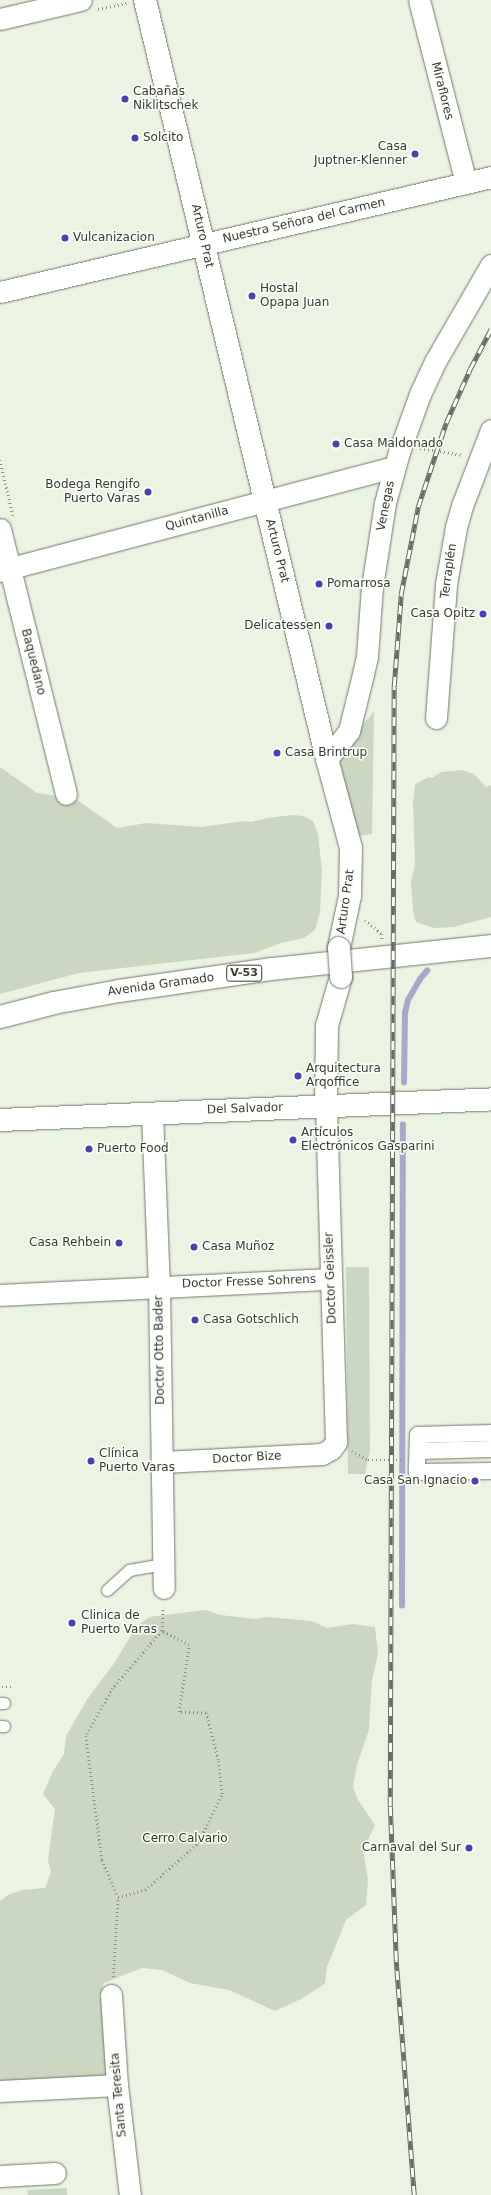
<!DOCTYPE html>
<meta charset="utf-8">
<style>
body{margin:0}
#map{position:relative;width:491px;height:2195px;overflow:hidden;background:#ebf4e3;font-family:"DejaVu Sans",sans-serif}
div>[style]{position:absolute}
.green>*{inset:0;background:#ccd7c1}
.stream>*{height:5.5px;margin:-2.75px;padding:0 2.75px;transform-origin:2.75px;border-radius:2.75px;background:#a7a8cc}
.path>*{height:2.5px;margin-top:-1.25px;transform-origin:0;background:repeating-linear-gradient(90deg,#8c9287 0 1px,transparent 0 4px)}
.roads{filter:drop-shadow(0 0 1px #717869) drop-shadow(0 0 1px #717869)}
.service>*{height:11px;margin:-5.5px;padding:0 5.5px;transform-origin:5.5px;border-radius:5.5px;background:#fff}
.pedestrian>*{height:16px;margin:-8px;padding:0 8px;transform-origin:8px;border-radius:8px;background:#fff}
.minor>*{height:21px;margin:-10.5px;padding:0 10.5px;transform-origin:10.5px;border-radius:10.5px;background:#fff}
.tertiary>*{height:22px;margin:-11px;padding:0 11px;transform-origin:11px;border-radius:11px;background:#fff}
.secondary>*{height:22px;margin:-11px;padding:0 11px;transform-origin:11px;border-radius:11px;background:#fff}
.primary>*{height:22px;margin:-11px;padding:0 11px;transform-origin:11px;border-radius:11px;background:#fff}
.rail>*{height:4.5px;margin-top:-2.25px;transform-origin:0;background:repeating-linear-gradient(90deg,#fbfff8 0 9px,#686d63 0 18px);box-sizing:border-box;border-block:1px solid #686d63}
.bridges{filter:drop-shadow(0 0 1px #717869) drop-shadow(0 0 1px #717869)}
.tertiary-bridge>*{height:22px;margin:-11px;padding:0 11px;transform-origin:11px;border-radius:11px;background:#fff}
.dots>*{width:11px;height:11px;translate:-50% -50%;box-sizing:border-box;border:2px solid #fbfff8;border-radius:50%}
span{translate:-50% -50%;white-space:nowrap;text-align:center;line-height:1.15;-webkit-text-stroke:3px #fbfff8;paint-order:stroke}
.shield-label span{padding:1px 3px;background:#fbfff8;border:1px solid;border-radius:3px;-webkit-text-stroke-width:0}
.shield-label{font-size:11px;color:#383b34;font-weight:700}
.street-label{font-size:12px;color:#383b34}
.poi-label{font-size:12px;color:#383b34}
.left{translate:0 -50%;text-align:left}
.right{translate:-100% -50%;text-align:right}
.park-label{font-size:12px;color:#293d06}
</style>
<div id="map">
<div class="green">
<i style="clip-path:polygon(374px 711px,372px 834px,357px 836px,336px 759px)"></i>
<i style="clip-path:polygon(0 767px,37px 793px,76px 799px,117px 828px,146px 823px,201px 827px,244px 821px,251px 822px,267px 818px,293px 815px,303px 816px,313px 821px,318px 834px,322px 871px,320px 913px,315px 930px,304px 938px,281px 943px,254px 953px,79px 973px,0 994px)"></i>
<i style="clip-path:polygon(462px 770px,474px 774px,486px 787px,491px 785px,491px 917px,454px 927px,434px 928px,416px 922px,413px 911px,411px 882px,415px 864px,413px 802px,415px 784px,429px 777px,432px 778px,441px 772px)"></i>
<i style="clip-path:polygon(346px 1267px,369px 1267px,370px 1450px,365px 1474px,348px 1474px)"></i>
<i style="clip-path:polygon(206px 1610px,221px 1615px,255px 1619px,268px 1617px,312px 1621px,327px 1628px,353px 1624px,375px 1627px,378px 1654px,372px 1680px,369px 1730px,357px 1765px,353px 1787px,358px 1800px,375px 1825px,363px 1850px,368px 1880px,366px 1905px,346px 1920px,327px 1967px,325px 1984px,301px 1999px,275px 2011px,229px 1990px,190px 1983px,162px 1970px,142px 1968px,104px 1983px,99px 1998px,105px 1999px,110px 2078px,0 2085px,0 1901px,8px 1895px,22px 1890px,45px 1888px,51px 1872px,48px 1860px,55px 1809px,43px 1794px,53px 1771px,64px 1754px,66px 1736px,88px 1698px,115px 1662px,136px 1627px,149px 1617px)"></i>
<i style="clip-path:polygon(67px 2188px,67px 2195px,28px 2195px,27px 2190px)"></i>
</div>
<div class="stream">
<i style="left:404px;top:1083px;width:70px;rotate:-89.2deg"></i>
<i style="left:405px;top:1013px;width:13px;rotate:-77deg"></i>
<i style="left:408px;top:1000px;width:24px;rotate:-60deg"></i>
<i style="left:420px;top:979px;width:11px;rotate:-49deg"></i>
<i style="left:402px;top:1606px;width:481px;rotate:-89.9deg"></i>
</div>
<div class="path">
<i style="left:98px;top:9px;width:30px;rotate:-12deg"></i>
<i style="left:420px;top:448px;width:43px;rotate:9.5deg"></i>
<i style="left:0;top:460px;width:57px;rotate:76.7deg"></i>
<i style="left:365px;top:920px;width:22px;rotate:39deg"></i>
<i style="left:382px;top:934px;width:5px;rotate:90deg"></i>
<i style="left:352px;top:1451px;width:18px;rotate:29deg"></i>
<i style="left:368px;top:1460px;width:33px"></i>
<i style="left:162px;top:1631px;width:75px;rotate:130.7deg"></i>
<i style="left:113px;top:1688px;width:55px;rotate:119.4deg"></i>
<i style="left:86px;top:1736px;width:125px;rotate:82.6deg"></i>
<i style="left:102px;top:1860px;width:40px;rotate:66.6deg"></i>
<i style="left:118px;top:1897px;width:28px;rotate:-15deg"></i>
<i style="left:145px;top:1890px;width:71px;rotate:-41.6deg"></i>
<i style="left:198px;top:1843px;width:55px;rotate:-63.9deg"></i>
<i style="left:222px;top:1794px;width:34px;rotate:-97deg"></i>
<i style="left:218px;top:1760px;width:49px;rotate:-104.3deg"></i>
<i style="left:206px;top:1713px;width:27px;rotate:-178deg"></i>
<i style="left:179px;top:1712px;width:68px;rotate:-81.5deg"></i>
<i style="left:189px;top:1645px;width:30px;rotate:-153deg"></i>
<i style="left:162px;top:1631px;width:24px;rotate:-88deg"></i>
<i style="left:2px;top:1687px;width:9px"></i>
<i style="left:113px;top:1977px;width:80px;rotate:-86.4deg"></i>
</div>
<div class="roads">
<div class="service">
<i style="left:107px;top:1590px;width:30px;rotate:-42deg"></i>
<i style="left:129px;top:1570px;width:36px;rotate:-10deg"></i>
<i style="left:0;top:1703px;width:4px"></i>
<i style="left:0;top:1726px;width:4px"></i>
</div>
<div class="pedestrian">
<i style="left:491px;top:1433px;width:73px;rotate:178.4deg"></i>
<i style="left:418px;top:1435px;width:37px;rotate:92deg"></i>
<i style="left:417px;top:1472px;width:74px;rotate:-0.8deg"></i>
<i style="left:421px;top:1451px;width:70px;rotate:-1.6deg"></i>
</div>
<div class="minor">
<i style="left:419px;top:0;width:189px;rotate:75.6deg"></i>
<i style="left:0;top:19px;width:83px;rotate:-13.2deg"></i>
<i style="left:0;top:292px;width:504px;rotate:-13.18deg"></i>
<i style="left:0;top:529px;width:273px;rotate:76deg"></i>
<i style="left:0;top:571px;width:407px;rotate:-14.8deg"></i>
<i style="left:436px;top:718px;width:134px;rotate:-85.7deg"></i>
<i style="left:446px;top:584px;width:58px;rotate:-80deg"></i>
<i style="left:456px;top:527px;width:22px;rotate:-74deg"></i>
<i style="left:462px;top:506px;width:81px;rotate:-69.1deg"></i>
<i style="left:327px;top:759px;width:36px;rotate:-52deg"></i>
<i style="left:349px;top:731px;width:59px;rotate:-76.2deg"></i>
<i style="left:363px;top:674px;width:18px;rotate:-77deg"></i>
<i style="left:367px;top:656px;width:69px;rotate:-85.9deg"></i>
<i style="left:372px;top:587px;width:85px;rotate:-81.2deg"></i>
<i style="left:385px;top:503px;width:53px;rotate:-74.6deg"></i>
<i style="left:399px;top:452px;width:62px;rotate:-70.1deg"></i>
<i style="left:420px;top:394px;width:38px;rotate:-65deg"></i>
<i style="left:436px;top:360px;width:110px;rotate:-59.9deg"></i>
<i style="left:152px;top:1113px;width:173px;rotate:87.7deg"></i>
<i style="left:159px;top:1286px;width:302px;rotate:89.1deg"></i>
<i style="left:0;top:1295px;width:330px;rotate:-2.8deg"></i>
<i style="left:162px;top:1462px;width:160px;rotate:-2.9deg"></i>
<i style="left:322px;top:1454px;width:10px;rotate:-29deg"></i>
<i style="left:331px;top:1449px;width:9px;rotate:-54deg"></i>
<i style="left:336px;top:1442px;width:336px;rotate:-91.7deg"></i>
<i style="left:111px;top:1995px;width:90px;rotate:86.2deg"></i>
<i style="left:117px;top:2085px;width:111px;rotate:83.3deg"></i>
<i style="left:0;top:2091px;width:117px;rotate:-2.9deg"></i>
<i style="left:0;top:2176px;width:55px;rotate:-3.1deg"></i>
</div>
<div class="tertiary">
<i style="left:145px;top:0;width:781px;rotate:76.52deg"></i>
<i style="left:327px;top:759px;width:92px;rotate:74.9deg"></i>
<i style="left:351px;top:848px;width:48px;rotate:91.2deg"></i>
<i style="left:350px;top:896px;width:53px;rotate:101.9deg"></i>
<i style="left:326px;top:1106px;width:80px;rotate:-89.3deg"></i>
<i style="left:327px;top:1026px;width:51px;rotate:-74.1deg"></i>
</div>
<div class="secondary">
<i style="left:0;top:1120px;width:491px;rotate:-2.4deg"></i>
</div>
<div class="primary">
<i style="left:0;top:1017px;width:56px;rotate:-14.5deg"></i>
<i style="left:54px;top:1003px;width:66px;rotate:-10.5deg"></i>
<i style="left:119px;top:991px;width:155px;rotate:-8.2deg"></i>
<i style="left:272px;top:969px;width:220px;rotate:-6deg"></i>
</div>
</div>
<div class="rail">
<i style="left:414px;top:2195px;width:236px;rotate:-94.4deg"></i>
<i style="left:396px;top:1960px;width:154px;rotate:-92.2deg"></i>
<i style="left:390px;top:1806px;width:1120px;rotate:-89.8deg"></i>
<i style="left:394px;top:686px;width:92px;rotate:-85.6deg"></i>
<i style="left:401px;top:594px;width:89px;rotate:-78.9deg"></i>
<i style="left:418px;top:507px;width:89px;rotate:-71.6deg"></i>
<i style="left:446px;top:423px;width:59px;rotate:-66deg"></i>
<i style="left:470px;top:369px;width:45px;rotate:-62.3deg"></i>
</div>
<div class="bridges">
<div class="tertiary-bridge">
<i style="left:339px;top:948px;width:29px;rotate:86deg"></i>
</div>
</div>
<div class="dots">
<i style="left:125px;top:99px;background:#503cb3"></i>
<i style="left:135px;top:138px;background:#503cb3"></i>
<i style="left:415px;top:154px;background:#503cb3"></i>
<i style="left:65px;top:238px;background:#503cb3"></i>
<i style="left:252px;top:296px;background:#503cb3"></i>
<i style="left:336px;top:444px;background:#503cb3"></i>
<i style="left:148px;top:492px;background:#503cb3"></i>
<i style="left:319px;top:584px;background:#503cb3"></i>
<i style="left:483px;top:614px;background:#503cb3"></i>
<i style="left:329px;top:626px;background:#503cb3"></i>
<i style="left:277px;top:753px;background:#503cb3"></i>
<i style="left:298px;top:1076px;background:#503cb3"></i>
<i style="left:293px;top:1140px;background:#503cb3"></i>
<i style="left:89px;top:1149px;background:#503cb3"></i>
<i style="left:119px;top:1243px;background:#503cb3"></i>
<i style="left:194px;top:1247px;background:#503cb3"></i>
<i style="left:195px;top:1320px;background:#503cb3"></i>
<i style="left:91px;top:1461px;background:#503cb3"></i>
<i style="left:475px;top:1481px;background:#503cb3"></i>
<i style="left:72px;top:1623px;background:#503cb3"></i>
<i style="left:469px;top:1848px;background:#503cb3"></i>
</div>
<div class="shield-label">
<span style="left:244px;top:973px">V-53</span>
</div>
<div class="street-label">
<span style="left:442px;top:91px;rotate:76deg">Miraflores</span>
<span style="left:304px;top:221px;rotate:-13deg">Nuestra Señora del Carmen</span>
<span style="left:202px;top:236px;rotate:77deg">Arturo Prat</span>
<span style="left:386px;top:506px;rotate:-79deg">Venegas</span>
<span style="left:197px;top:519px;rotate:-15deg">Quintanilla</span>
<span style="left:277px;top:551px;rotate:76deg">Arturo Prat</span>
<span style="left:449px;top:571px;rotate:-82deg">Terraplén</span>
<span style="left:33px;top:662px;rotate:76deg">Baquedano</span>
<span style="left:346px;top:902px;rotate:-82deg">Arturo Prat</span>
<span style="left:161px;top:985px;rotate:-8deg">Avenida Gramado</span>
<span style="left:245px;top:1109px;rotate:-2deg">Del Salvador</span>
<span style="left:331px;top:1278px;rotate:-92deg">Doctor Geissler</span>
<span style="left:249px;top:1282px;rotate:-2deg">Doctor Fresse Sohrens</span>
<span style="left:160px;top:1350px;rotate:-91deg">Doctor Otto Bader</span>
<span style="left:247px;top:1458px;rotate:-3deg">Doctor Bize</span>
<span style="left:119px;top:2095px;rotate:-95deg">Santa Teresita</span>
</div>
<div class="poi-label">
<span class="left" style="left:133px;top:99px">Cabañas<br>Niklitschek</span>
<span class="left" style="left:143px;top:138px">Solcito</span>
<span class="right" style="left:407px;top:154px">Casa<br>Juptner-Klenner</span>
<span class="left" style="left:73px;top:238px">Vulcanizacion</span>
<span class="left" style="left:260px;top:296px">Hostal<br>Opapa Juan</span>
<span class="left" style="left:344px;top:444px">Casa Maldonado</span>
<span class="right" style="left:140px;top:492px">Bodega Rengifo<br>Puerto Varas</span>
<span class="left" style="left:327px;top:584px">Pomarrosa</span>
<span class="right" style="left:475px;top:614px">Casa Opitz</span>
<span class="right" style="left:321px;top:626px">Delicatessen</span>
<span class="left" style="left:285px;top:753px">Casa Brintrup</span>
<span class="left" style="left:306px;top:1076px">Arquitectura<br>Arqoffice</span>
<span class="left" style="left:301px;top:1140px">Artículos<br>Electrónicos Gasparini</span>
<span class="left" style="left:97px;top:1149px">Puerto Food</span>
<span class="right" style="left:111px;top:1243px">Casa Rehbein</span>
<span class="left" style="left:202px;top:1247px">Casa Muñoz</span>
<span class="left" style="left:203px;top:1320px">Casa Gotschlich</span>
<span class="left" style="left:99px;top:1461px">Clínica<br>Puerto Varas</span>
<span class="right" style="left:467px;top:1481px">Casa San Ignacio</span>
<span class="left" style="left:81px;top:1623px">Clinica de<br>Puerto Varas</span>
<span class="right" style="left:461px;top:1848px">Carnaval del Sur</span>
</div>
<div class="park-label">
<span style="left:185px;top:1839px">Cerro Calvario</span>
</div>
</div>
